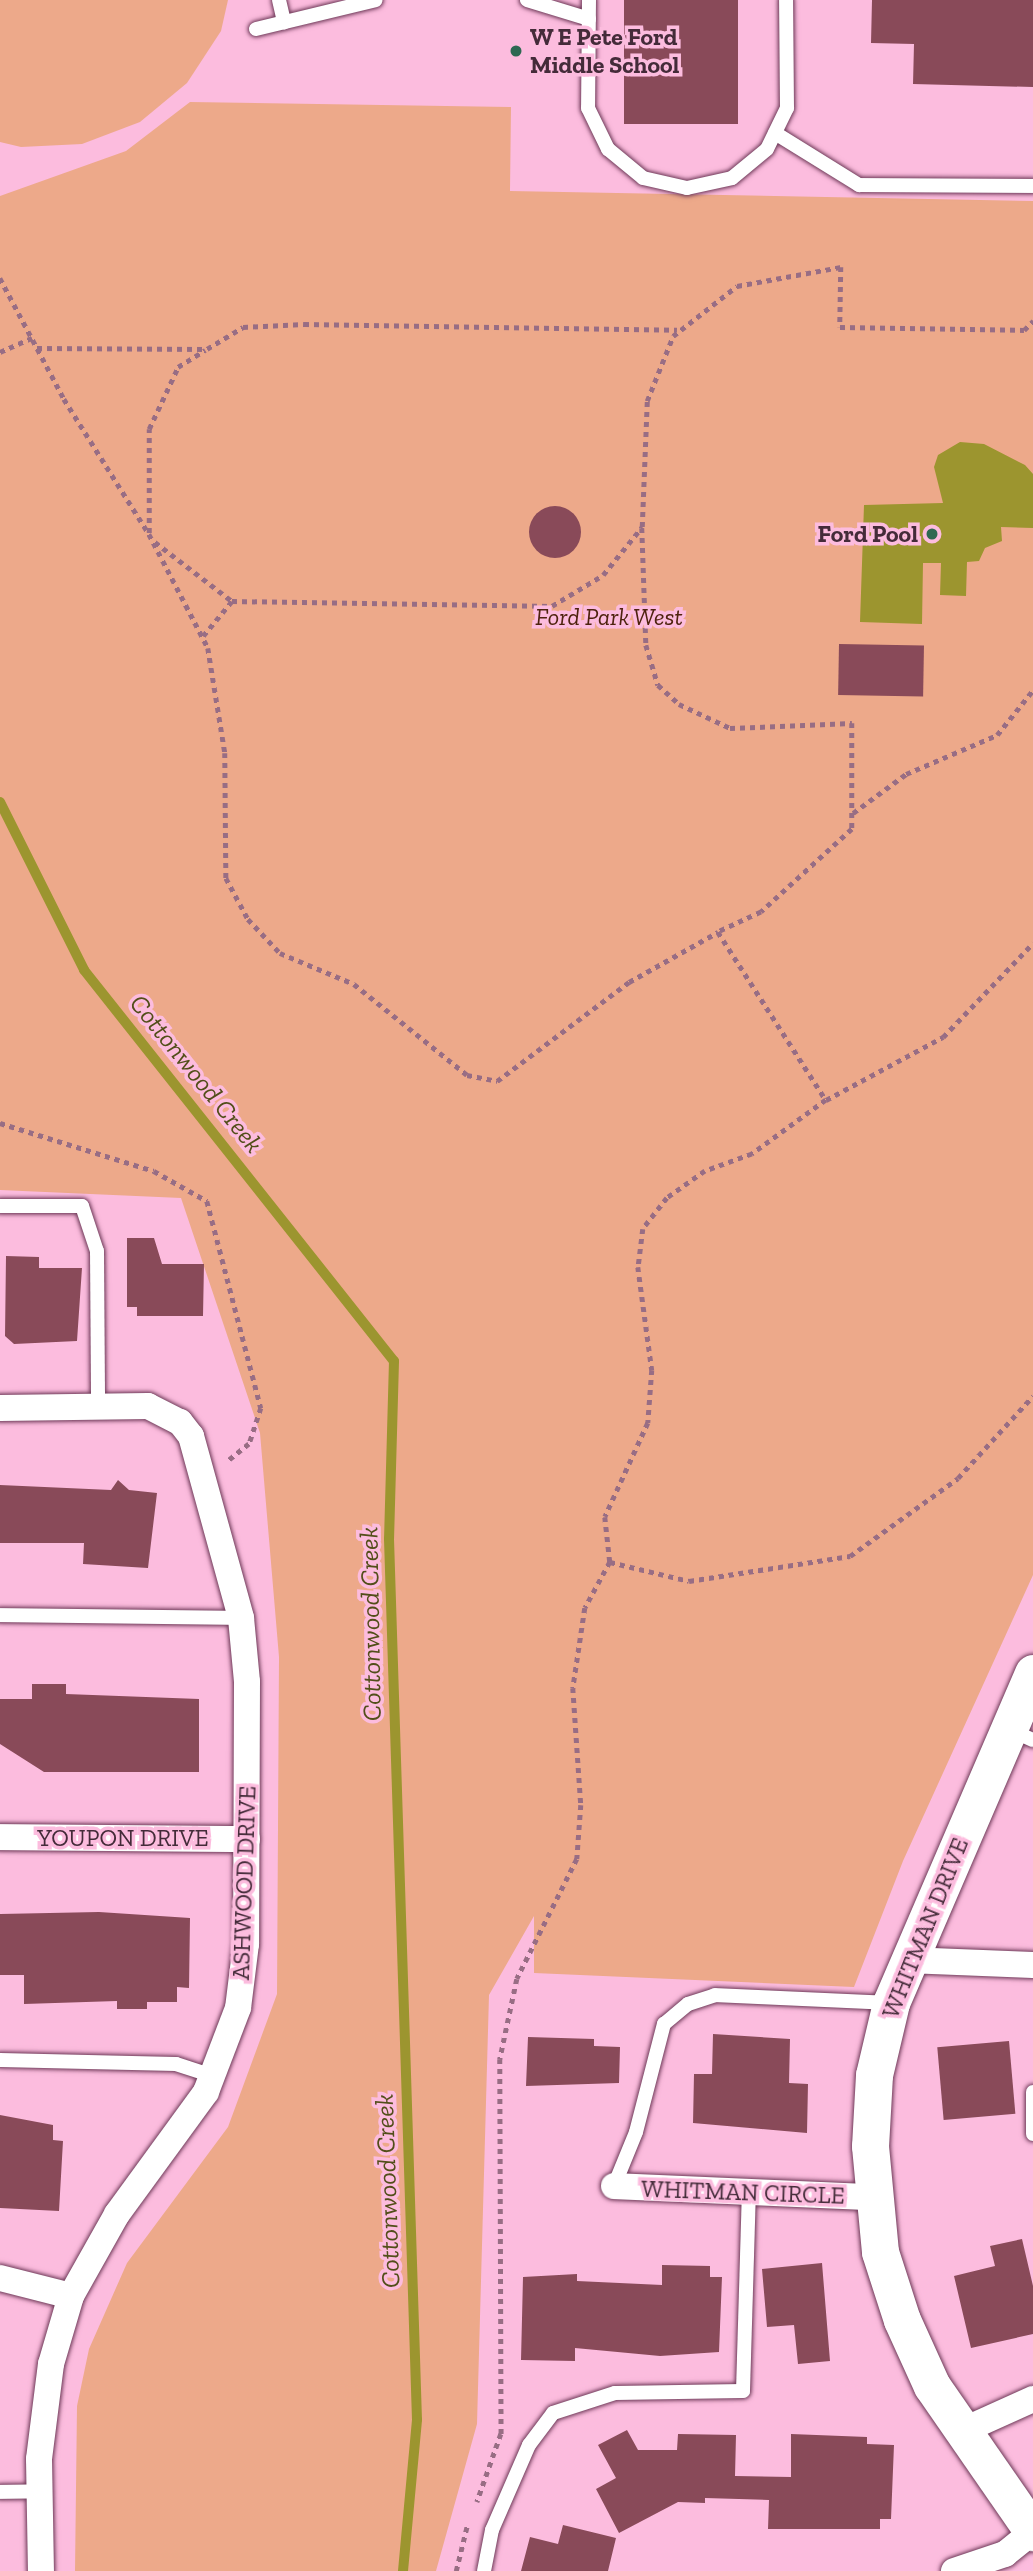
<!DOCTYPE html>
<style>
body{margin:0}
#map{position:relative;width:1033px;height:2571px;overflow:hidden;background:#fcbcde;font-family:"Zilla Slab",serif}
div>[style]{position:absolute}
.green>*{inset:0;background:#eda98a}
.water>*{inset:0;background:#9c952f}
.stream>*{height:10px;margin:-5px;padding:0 5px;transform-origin:5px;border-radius:5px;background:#9c952f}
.building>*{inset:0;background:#894a59;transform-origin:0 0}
.round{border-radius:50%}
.path>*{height:4.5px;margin-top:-2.25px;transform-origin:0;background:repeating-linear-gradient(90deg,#986d84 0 5px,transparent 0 10px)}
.roads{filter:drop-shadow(0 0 2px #6e3958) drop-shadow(0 0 2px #6e3958)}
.lane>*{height:14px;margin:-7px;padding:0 7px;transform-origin:7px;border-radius:7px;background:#fff}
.street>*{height:26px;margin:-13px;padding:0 13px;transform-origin:13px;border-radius:13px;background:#fff}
.secondary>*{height:37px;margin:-18.5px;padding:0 18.5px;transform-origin:18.5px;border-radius:18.5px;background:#fff}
.dots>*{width:19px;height:19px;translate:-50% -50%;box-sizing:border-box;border:4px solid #fcbcde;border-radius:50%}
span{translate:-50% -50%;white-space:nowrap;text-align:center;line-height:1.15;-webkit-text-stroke:7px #fcbcde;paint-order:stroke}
.poi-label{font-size:24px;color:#442b39;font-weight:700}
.left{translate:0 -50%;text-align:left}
.right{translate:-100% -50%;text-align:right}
.park-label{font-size:24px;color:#4e230d;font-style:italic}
.street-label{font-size:24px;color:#442b39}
.water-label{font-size:26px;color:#524e19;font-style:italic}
</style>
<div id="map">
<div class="green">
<i style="clip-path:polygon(0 0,228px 0,221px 31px,187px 83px,140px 122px,82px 144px,21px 147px,0 142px)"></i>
<i style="clip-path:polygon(190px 102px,511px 107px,510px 191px,1033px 201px,1033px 1575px,903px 1861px,854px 1987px,534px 1973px,534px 1916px,489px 1995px,477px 2424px,436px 2571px,75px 2571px,77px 2406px,89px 2349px,127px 2263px,228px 2127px,277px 1994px,279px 1657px,260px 1433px,181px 1198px,0 1190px,0 196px,126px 151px)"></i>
</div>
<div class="water">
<i style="clip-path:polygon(960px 442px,984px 444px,1025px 465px,1033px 474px,1033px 528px,1001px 527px,1002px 541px,985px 548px,979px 561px,967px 562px,966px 596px,940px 595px,941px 563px,923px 563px,922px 624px,860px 622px,864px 505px,943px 503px,934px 467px,938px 455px)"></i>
</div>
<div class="stream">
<i style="left:0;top:802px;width:188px;rotate:63.4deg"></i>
<i style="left:84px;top:970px;width:499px;rotate:51.6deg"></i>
<i style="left:394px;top:1361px;width:178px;rotate:91.6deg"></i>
<i style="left:389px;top:1539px;width:881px;rotate:88.18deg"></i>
<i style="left:417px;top:2420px;width:152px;rotate:95.3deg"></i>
</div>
<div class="building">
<i style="left:624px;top:0;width:114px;height:124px"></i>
<i style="clip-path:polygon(872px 0,1033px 0,1033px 87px,913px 84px,914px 44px,871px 43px)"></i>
<i class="round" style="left:529px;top:506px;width:52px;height:52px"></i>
<i style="left:839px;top:644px;width:85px;height:51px;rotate:1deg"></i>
<i style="clip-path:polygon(127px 1238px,154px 1238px,162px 1264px,204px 1264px,203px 1316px,137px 1316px,137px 1307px,127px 1307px)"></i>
<i style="clip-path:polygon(6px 1256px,39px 1257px,39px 1268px,82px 1268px,77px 1341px,14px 1344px,5px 1336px)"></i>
<i style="clip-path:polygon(118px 1480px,129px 1490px,157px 1493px,148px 1568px,83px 1564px,84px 1543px,0 1543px,0 1485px,111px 1490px)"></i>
<i style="clip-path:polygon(32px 1684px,66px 1684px,66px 1694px,199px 1699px,199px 1772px,44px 1772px,0 1744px,0 1699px,32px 1699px)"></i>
<i style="clip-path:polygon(99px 1912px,190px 1918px,189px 1988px,177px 1987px,177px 2002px,147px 2002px,147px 2009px,117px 2009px,117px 2001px,24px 2004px,24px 1975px,0 1975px,0 1914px)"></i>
<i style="clip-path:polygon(713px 2034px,790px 2039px,789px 2083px,808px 2084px,807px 2133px,693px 2123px,694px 2074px,712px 2074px)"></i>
<i style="clip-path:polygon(528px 2037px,594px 2039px,594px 2046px,620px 2047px,619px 2083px,526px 2086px)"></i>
<i style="left:1009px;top:2041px;width:73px;height:72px;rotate:85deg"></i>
<i style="clip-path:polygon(0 2115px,53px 2125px,53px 2140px,63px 2141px,59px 2211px,0 2208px)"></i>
<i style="clip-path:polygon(1022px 2239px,1033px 2286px,1033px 2334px,971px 2348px,954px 2276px,995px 2266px,990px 2246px)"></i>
<i style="clip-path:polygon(822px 2263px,830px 2361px,798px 2364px,794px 2325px,767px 2327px,762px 2269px)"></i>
<i style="clip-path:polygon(662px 2265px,710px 2266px,710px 2277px,722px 2277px,719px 2352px,660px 2356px,575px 2348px,575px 2361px,521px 2360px,523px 2277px,577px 2274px,577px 2281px,662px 2285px)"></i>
<i style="clip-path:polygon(627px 2430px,638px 2450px,677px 2450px,678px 2434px,736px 2435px,735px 2476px,791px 2477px,791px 2434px,867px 2437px,867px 2444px,894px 2445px,891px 2519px,880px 2519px,880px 2529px,768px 2529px,769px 2500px,705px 2498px,705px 2503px,678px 2502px,619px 2533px,596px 2489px,616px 2478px,598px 2445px)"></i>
<i style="clip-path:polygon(563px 2525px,616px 2538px,608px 2571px,521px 2571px,530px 2537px,558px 2544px)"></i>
</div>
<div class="path">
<i style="left:0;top:278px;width:137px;rotate:62.1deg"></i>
<i style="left:64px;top:399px;width:160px;rotate:57.8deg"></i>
<i style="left:149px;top:534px;width:128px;rotate:62.6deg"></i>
<i style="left:208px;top:648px;width:106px;rotate:80.8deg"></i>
<i style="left:225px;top:753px;width:125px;rotate:89.5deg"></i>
<i style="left:226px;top:878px;width:47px;rotate:61.8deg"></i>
<i style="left:248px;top:919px;width:47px;rotate:46.7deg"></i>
<i style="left:280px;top:953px;width:80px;rotate:22.7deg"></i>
<i style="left:354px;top:984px;width:145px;rotate:38.8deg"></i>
<i style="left:467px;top:1075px;width:31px;rotate:11deg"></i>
<i style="left:497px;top:1081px;width:165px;rotate:-36.9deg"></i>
<i style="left:629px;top:982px;width:102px;rotate:-29.3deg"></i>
<i style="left:718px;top:932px;width:200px;rotate:57.3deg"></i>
<i style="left:826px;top:1100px;width:92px;rotate:143.9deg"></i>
<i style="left:752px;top:1154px;width:50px;rotate:160.1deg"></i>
<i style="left:705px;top:1171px;width:47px;rotate:144.6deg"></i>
<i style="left:667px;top:1198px;width:39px;rotate:128deg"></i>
<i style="left:643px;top:1229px;width:38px;rotate:97deg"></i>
<i style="left:638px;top:1267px;width:104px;rotate:82.3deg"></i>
<i style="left:652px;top:1370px;width:53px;rotate:94.3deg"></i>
<i style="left:648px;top:1423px;width:103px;rotate:114.6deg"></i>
<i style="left:605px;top:1517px;width:45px;rotate:83.7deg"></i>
<i style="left:610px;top:1562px;width:52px;rotate:118.5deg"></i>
<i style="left:585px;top:1608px;width:81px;rotate:98.5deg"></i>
<i style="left:573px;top:1688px;width:117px;rotate:86.1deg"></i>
<i style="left:581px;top:1805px;width:54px;rotate:94.2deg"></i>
<i style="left:577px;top:1859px;width:134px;rotate:116.6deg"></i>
<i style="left:517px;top:1979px;width:82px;rotate:102deg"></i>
<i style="left:500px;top:2059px;width:375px;rotate:89.8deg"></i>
<i style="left:501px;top:2434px;width:72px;rotate:109.4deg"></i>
<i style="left:37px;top:348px;width:170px;rotate:0.3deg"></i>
<i style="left:207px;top:349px;width:42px;rotate:-31.4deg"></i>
<i style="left:243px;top:327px;width:61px;rotate:-2.8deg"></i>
<i style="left:304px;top:324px;width:373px;rotate:0.9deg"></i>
<i style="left:0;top:352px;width:35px;rotate:-24deg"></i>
<i style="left:642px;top:528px;width:117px;rotate:88deg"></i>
<i style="left:646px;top:645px;width:42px;rotate:73.3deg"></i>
<i style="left:658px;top:685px;width:28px;rotate:42deg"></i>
<i style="left:679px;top:704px;width:56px;rotate:25.2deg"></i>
<i style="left:730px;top:728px;width:122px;rotate:-2.3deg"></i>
<i style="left:852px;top:723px;width:106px;rotate:90deg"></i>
<i style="left:852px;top:829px;width:123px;rotate:137.6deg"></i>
<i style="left:761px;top:912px;width:47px;rotate:155.1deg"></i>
<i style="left:149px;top:533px;width:104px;rotate:-90deg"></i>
<i style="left:149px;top:429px;width:68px;rotate:-64.9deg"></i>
<i style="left:178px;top:367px;width:32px;rotate:-32deg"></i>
<i style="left:155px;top:542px;width:97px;rotate:37.5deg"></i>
<i style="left:232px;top:601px;width:320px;rotate:0.9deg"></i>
<i style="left:552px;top:606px;width:60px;rotate:-31.3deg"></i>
<i style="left:603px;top:575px;width:62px;rotate:-50.9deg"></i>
<i style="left:642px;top:527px;width:126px;rotate:-87.7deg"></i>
<i style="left:647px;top:401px;width:70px;rotate:-68.2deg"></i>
<i style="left:673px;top:336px;width:81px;rotate:-38deg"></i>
<i style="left:737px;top:286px;width:106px;rotate:-10.4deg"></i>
<i style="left:841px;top:267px;width:60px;rotate:91deg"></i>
<i style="left:840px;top:327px;width:184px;rotate:0.9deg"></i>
<i style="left:1024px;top:330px;width:13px;rotate:-45deg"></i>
<i style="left:203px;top:636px;width:45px;rotate:-50.4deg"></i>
<i style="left:853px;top:813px;width:66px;rotate:-36.3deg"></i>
<i style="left:906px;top:774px;width:99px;rotate:-23.2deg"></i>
<i style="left:997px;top:735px;width:58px;rotate:-51.3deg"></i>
<i style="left:826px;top:1100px;width:133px;rotate:-28.3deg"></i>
<i style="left:943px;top:1037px;width:130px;rotate:-46.2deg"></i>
<i style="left:0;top:1123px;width:161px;rotate:17.3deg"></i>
<i style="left:154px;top:1171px;width:61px;rotate:29.5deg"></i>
<i style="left:207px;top:1201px;width:214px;rotate:75.4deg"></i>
<i style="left:261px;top:1408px;width:38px;rotate:108deg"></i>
<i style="left:249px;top:1444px;width:27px;rotate:141deg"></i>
<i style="left:610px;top:1562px;width:81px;rotate:13.5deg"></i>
<i style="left:689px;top:1581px;width:163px;rotate:-8.8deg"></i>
<i style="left:850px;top:1556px;width:133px;rotate:-35.8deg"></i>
<i style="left:958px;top:1478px;width:111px;rotate:-47.6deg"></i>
<i style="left:456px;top:2571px;width:46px;rotate:-76.3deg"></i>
</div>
<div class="roads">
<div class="lane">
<i style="left:279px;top:0;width:23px;rotate:77deg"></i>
<i style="left:527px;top:0;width:65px;rotate:17deg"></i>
<i style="left:589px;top:0;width:108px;rotate:90.5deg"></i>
<i style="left:588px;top:108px;width:46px;rotate:64deg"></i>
<i style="left:608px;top:149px;width:45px;rotate:39.6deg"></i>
<i style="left:643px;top:178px;width:45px;rotate:12.8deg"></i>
<i style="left:687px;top:188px;width:46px;rotate:-12.5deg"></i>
<i style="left:732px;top:178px;width:45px;rotate:-39.6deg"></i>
<i style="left:767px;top:149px;width:46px;rotate:-64deg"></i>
<i style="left:787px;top:108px;width:108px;rotate:-90.5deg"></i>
<i style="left:256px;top:29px;width:123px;rotate:-13.6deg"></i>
<i style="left:775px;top:133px;width:99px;rotate:31.8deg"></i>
<i style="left:859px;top:185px;width:174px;rotate:0.3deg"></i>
<i style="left:0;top:1206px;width:82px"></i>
<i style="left:82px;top:1206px;width:47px;rotate:71.6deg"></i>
<i style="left:97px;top:1251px;width:157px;rotate:89.6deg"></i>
<i style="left:0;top:1615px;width:241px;rotate:0.7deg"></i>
<i style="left:1009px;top:1729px;width:26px;rotate:25deg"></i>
<i style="left:0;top:2060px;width:176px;rotate:1.3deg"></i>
<i style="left:176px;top:2064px;width:40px;rotate:18deg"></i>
<i style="left:1033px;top:2092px;width:42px;rotate:90deg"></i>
<i style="left:614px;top:2186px;width:58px;rotate:-67.8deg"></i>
<i style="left:636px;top:2132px;width:112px;rotate:-75.5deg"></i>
<i style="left:664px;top:2024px;width:31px;rotate:-40deg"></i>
<i style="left:688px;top:2004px;width:28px;rotate:-18deg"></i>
<i style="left:715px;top:1995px;width:175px;rotate:2.6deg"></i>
<i style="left:0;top:2492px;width:39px;rotate:-1deg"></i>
<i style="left:484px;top:2571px;width:42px;rotate:-79deg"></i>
<i style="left:492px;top:2530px;width:93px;rotate:-66.5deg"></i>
<i style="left:529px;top:2445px;width:40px;rotate:-53deg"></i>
<i style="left:553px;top:2413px;width:65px;rotate:-17.9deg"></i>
<i style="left:615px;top:2393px;width:128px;rotate:-0.9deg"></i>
<i style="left:743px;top:2391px;width:199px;rotate:-88.3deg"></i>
</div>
<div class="street">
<i style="left:0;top:1408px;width:148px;rotate:-0.8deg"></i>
<i style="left:148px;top:1406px;width:36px;rotate:27deg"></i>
<i style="left:180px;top:1422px;width:18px;rotate:52deg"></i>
<i style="left:191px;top:1436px;width:189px;rotate:74.6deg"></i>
<i style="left:241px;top:1618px;width:64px;rotate:84.6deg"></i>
<i style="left:247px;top:1682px;width:262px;rotate:90.2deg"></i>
<i style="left:246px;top:1944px;width:64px;rotate:97.1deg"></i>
<i style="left:238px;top:2008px;width:90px;rotate:110.9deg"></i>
<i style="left:206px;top:2092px;width:151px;rotate:126.1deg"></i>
<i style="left:117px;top:2214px;width:94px;rotate:119.3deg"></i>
<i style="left:71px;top:2296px;width:71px;rotate:106.4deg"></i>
<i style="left:51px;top:2364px;width:96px;rotate:97.2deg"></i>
<i style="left:39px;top:2459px;width:112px;rotate:89deg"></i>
<i style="left:0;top:1837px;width:247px;rotate:0.5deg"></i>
<i style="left:907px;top:1960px;width:126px;rotate:2.3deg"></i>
<i style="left:614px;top:2186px;width:257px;rotate:2.5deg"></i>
<i style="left:0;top:2278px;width:73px;rotate:14.2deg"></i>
<i style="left:962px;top:2431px;width:78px;rotate:-24.3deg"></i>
<i style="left:954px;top:2571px;width:54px;rotate:-18.4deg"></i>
<i style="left:1005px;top:2554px;width:36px;rotate:-39deg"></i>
</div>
<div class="secondary">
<i style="left:1033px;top:1673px;width:359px;rotate:113.3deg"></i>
<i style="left:891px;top:2003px;width:74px;rotate:103.3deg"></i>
<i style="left:874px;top:2075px;width:71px;rotate:93.2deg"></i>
<i style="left:870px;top:2146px;width:106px;rotate:84.6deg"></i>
<i style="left:880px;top:2252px;width:71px;rotate:72.1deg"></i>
<i style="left:902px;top:2320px;width:72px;rotate:65.6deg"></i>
<i style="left:932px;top:2386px;width:178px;rotate:55.3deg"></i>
</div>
</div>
<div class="dots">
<i style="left:516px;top:51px;background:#2e6852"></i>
<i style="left:932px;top:534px;background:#2e6852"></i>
</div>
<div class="poi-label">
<span class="left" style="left:530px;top:51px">W E Pete Ford<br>Middle School</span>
<span class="right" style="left:918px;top:534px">Ford Pool</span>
</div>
<div class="park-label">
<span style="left:609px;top:617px">Ford Park West</span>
</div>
<div class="street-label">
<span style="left:123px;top:1838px">YOUPON DRIVE</span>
<span style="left:244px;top:1883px;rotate:-88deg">ASHWOOD DRIVE</span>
<span style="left:925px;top:1928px;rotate:-68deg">WHITMAN DRIVE</span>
<span style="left:743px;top:2192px;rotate:2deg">WHITMAN CIRCLE</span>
</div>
<div class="water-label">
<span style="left:196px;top:1074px;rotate:51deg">Cottonwood Creek</span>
<span style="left:371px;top:1624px;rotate:-91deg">Cottonwood Creek</span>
<span style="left:388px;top:2191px;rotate:-92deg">Cottonwood Creek</span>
</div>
</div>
